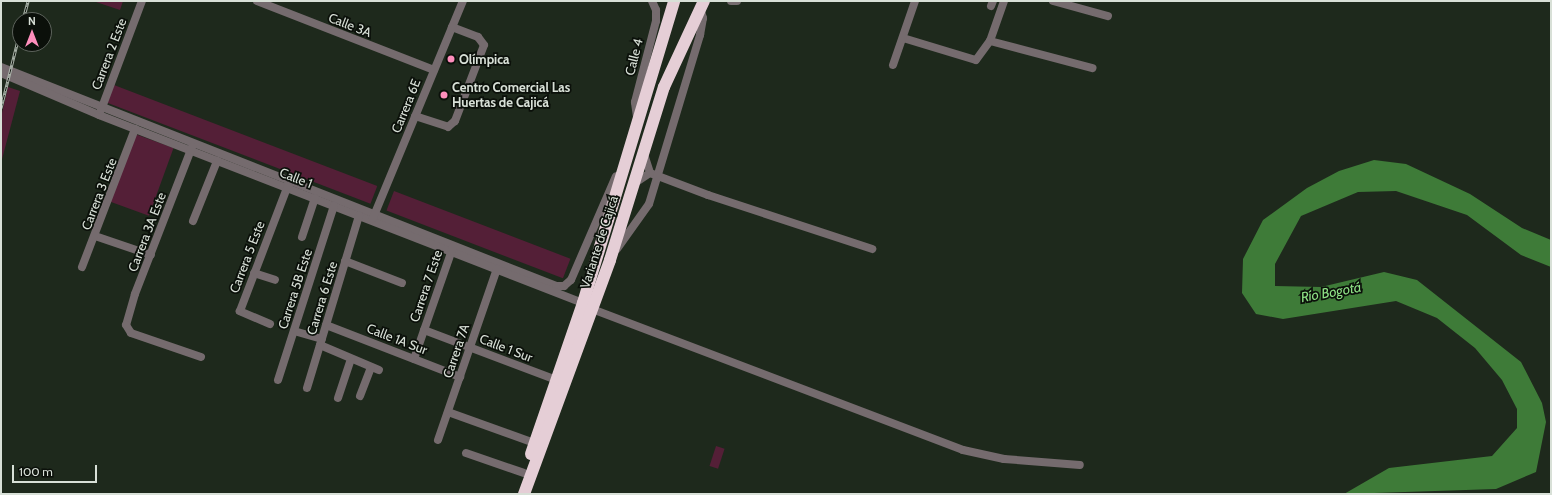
<!DOCTYPE html>
<meta charset="utf-8">
<style>
body{margin:0}
#map{position:relative;width:1552px;height:495px;overflow:hidden;background:#1e291c;font-family:Cabin,sans-serif}
div>[style]{position:absolute}
.green>*{inset:0;background:#541f37;transform-origin:0 0}
.water>*{inset:0;background:#3e7b38}
.minor>*{height:8px;margin:-4px;padding:0 4px;transform-origin:4px;border-radius:4px;background:#756b6e}
.highway>*{height:12px;margin:-6px;padding:0 6px;transform-origin:6px;border-radius:6px;background:#e5ced6}
.rail>*{height:3px;margin-top:-1.5px;transform-origin:0;background:repeating-linear-gradient(90deg,#0b100a 0 4.5px,#acb5ab 0 9px);box-sizing:border-box;border-block:1px solid #acb5ab}
.dots>*{width:11px;height:11px;translate:-50% -50%;box-sizing:border-box;border:2px solid #0b100a;border-radius:50%}
span{translate:-50% -50%;white-space:nowrap;text-align:center;line-height:1.15;-webkit-text-stroke:3.5px #0b100a;paint-order:stroke}
.street-label{font-size:13px;color:#d8e0d7}
.poi-label{font-size:13px;color:#d8e0d7;font-weight:700}
.left{translate:0 -50%;text-align:left}
.water-label{font-size:14px;color:#8fe286;font-style:italic}
.frame{position:absolute;inset:0;border:2px solid #d8e0d7;pointer-events:none}
.north{position:absolute;left:12px;top:12px;width:40px;height:40px;box-sizing:border-box;background:#0b100a;border:1px solid #5d635c;border-radius:50%;rotate:0deg;font-size:11px;font-weight:700;line-height:16px;text-align:center;color:#d8e0d7}
.north::after{content:'';display:block;margin:auto;width:14px;height:18px;background:#fe8ebc;clip-path:polygon(50% 0,100% 100%,50% 72%,0 100%)}
.scale{position:absolute;left:12px;top:465px;width:85px;height:18px;box-sizing:border-box;border:2px solid #d8e0d7;border-top:0;padding-left:5px;font-size:12px;line-height:14px;white-space:nowrap;color:#d8e0d7;-webkit-text-stroke:3px #0b100a;paint-order:stroke}
</style>
<div id="map">
<div class="green">
<i style="clip-path:polygon(93px 1px,123px 1px,120px 10px)"></i>
<i style="left:114px;top:85px;width:282px;height:19px;rotate:21deg"></i>
<i style="clip-path:polygon(8px 87px,20px 91px,1px 163px,1px 117px)"></i>
<i style="left:135px;top:134px;width:41px;height:72px;rotate:20deg"></i>
<i style="left:394px;top:191px;width:189px;height:21px;rotate:21deg"></i>
<i style="left:716px;top:446px;width:9px;height:21px;rotate:18deg"></i>
</div>
<div class="water">
<i style="clip-path:polygon(1374px 160px,1406px 164px,1470px 194px,1522px 228px,1551px 240px,1551px 267px,1521px 255px,1467px 215px,1396px 191px,1358px 192px,1301px 216px,1275px 264px,1275px 286px,1321px 287px,1384px 272px,1417px 280px,1521px 362px,1542px 403px,1546px 422px,1536px 472px,1496px 489px,1344px 494px,1389px 468px,1492px 456px,1517px 428px,1517px 409px,1502px 380px,1475px 348px,1437px 318px,1396px 301px,1283px 319px,1256px 314px,1242px 293px,1243px 259px,1263px 220px,1307px 188px,1339px 171px)"></i>
</div>
<div class="minor">
<i style="left:257px;top:1px;width:190px;rotate:21.3deg"></i>
<i style="left:731px;top:1px;width:6px"></i>
<i style="left:1053px;top:1px;width:57px;rotate:15.3deg"></i>
<i style="left:991px;top:6px;width:5px;rotate:-68deg"></i>
<i style="left:903px;top:38px;width:76px;rotate:16.8deg"></i>
<i style="left:976px;top:60px;width:24px;rotate:-54deg"></i>
<i style="left:990px;top:41px;width:42px;rotate:-70.7deg"></i>
<i style="left:990px;top:41px;width:106px;rotate:14.8deg"></i>
<i style="left:893px;top:65px;width:68px;rotate:-71deg"></i>
<i style="left:1px;top:67px;width:597px;rotate:21.53deg"></i>
<i style="left:556px;top:286px;width:8px"></i>
<i style="left:564px;top:286px;width:9px;rotate:-41deg"></i>
<i style="left:571px;top:280px;width:113px;rotate:-66.6deg"></i>
<i style="left:1px;top:73px;width:107px;rotate:23.2deg"></i>
<i style="left:99px;top:115px;width:519px;rotate:21.23deg"></i>
<i style="left:101px;top:110px;width:116px;rotate:-69.4deg"></i>
<i style="left:415px;top:116px;width:35px;rotate:18deg"></i>
<i style="left:448px;top:127px;width:9px;rotate:-41deg"></i>
<i style="left:455px;top:121px;width:81px;rotate:-69.1deg"></i>
<i style="left:484px;top:45px;width:10px;rotate:-127deg"></i>
<i style="left:478px;top:37px;width:28px;rotate:-159deg"></i>
<i style="left:637px;top:117px;width:15px;rotate:-98deg"></i>
<i style="left:635px;top:102px;width:84px;rotate:-75.5deg"></i>
<i style="left:656px;top:21px;width:11px;rotate:-90deg"></i>
<i style="left:656px;top:10px;width:10px;rotate:-114deg"></i>
<i style="left:192px;top:147px;width:158px;rotate:111.2deg"></i>
<i style="left:135px;top:294px;width:32px;rotate:106deg"></i>
<i style="left:126px;top:325px;width:9px;rotate:58deg"></i>
<i style="left:131px;top:333px;width:74px;rotate:18.9deg"></i>
<i style="left:643px;top:151px;width:23px;rotate:72deg"></i>
<i style="left:650px;top:173px;width:62px;rotate:20.8deg"></i>
<i style="left:708px;top:195px;width:173px;rotate:18.2deg"></i>
<i style="left:632px;top:185px;width:22px;rotate:-34deg"></i>
<i style="left:373px;top:218px;width:235px;rotate:-67.5deg"></i>
<i style="left:193px;top:221px;width:65px;rotate:-68.2deg"></i>
<i style="left:95px;top:236px;width:59px;rotate:18.7deg"></i>
<i style="left:302px;top:237px;width:41px;rotate:-71.6deg"></i>
<i style="left:617px;top:249px;width:55px;rotate:-54.6deg"></i>
<i style="left:649px;top:204px;width:177px;rotate:-73.2deg"></i>
<i style="left:700px;top:35px;width:17px;rotate:-80deg"></i>
<i style="left:703px;top:18px;width:7px;rotate:-106deg"></i>
<i style="left:345px;top:261px;width:61px;rotate:21.1deg"></i>
<i style="left:82px;top:267px;width:148px;rotate:-69deg"></i>
<i style="left:254px;top:273px;width:22px;rotate:18deg"></i>
<i style="left:592px;top:309px;width:397px;rotate:20.8deg"></i>
<i style="left:963px;top:450px;width:42px;rotate:12.4deg"></i>
<i style="left:1004px;top:459px;width:76px;rotate:4.5deg"></i>
<i style="left:270px;top:324px;width:33px;rotate:-157deg"></i>
<i style="left:240px;top:311px;width:135px;rotate:-69.1deg"></i>
<i style="left:326px;top:325px;width:144px;rotate:21.2deg"></i>
<i style="left:424px;top:330px;width:141px;rotate:20.7deg"></i>
<i style="left:294px;top:331px;width:29px;rotate:16deg"></i>
<i style="left:320px;top:345px;width:64px;rotate:23deg"></i>
<i style="left:414px;top:359px;width:119px;rotate:-70.8deg"></i>
<i style="left:278px;top:380px;width:183px;rotate:-72.2deg"></i>
<i style="left:307px;top:388px;width:180px;rotate:-73.2deg"></i>
<i style="left:360px;top:396px;width:30px;rotate:-69deg"></i>
<i style="left:338px;top:398px;width:41px;rotate:-71.6deg"></i>
<i style="left:448px;top:412px;width:91px;rotate:19.8deg"></i>
<i style="left:438px;top:440px;width:181px;rotate:-71deg"></i>
<i style="left:466px;top:453px;width:61px;rotate:19deg"></i>
</div>
<div class="highway">
<i style="left:531px;top:454px;width:160px;rotate:-71deg"></i>
<i style="left:583px;top:303px;width:315px;rotate:-73.2deg"></i>
<i style="left:524px;top:494px;width:249px;rotate:-69.8deg"></i>
<i style="left:610px;top:260px;width:181px;rotate:-72.7deg"></i>
<i style="left:664px;top:87px;width:95px;rotate:-65.1deg"></i>
</div>
<div class="rail">
<i style="left:23px;top:20px;width:20px;rotate:-75deg"></i>
<i style="left:1px;top:108px;width:78px;rotate:-76deg"></i>
</div>
<div class="dots">
<i style="left:451px;top:59px;background:#fe8ebc"></i>
<i style="left:444px;top:95px;background:#fe8ebc"></i>
</div>
<div class="street-label">
<span style="left:350px;top:25px;rotate:21deg">Calle 3A</span>
<span style="left:109px;top:54px;rotate:-69deg">Carrera 2 Este</span>
<span style="left:634px;top:57px;rotate:-76deg">Calle 4</span>
<span style="left:406px;top:106px;rotate:-68deg">Carrera 6E</span>
<span style="left:296px;top:178px;rotate:21deg">Calle 1</span>
<span style="left:99px;top:194px;rotate:-69deg">Carrera 3 Este</span>
<span style="left:147px;top:232px;rotate:-69deg">Carrera 3A Este</span>
<span style="left:599px;top:242px;rotate:-72deg">Variante de Cajicá</span>
<span style="left:247px;top:257px;rotate:-69deg">Carrera 5 Este</span>
<span style="left:426px;top:286px;rotate:-71deg">Carrera 7 Este</span>
<span style="left:295px;top:289px;rotate:-72deg">Carrera 5B Este</span>
<span style="left:322px;top:298px;rotate:-73deg">Carrera 6 Este</span>
<span style="left:397px;top:339px;rotate:21deg">Calle 1A Sur</span>
<span style="left:506px;top:348px;rotate:21deg">Calle 1 Sur</span>
<span style="left:456px;top:351px;rotate:-71deg">Carrera 7A</span>
</div>
<div class="poi-label">
<span class="left" style="left:459px;top:59px">Olímpica</span>
<span class="left" style="left:452px;top:95px">Centro Comercial Las<br>Huertas de Cajicá</span>
</div>
<div class="water-label">
<span style="left:1331px;top:292px;rotate:-10deg">Río Bogotá</span>
</div>
<div class="frame"></div>
<div class="north">N</div>
<div class="scale">100 m</div>
</div>
